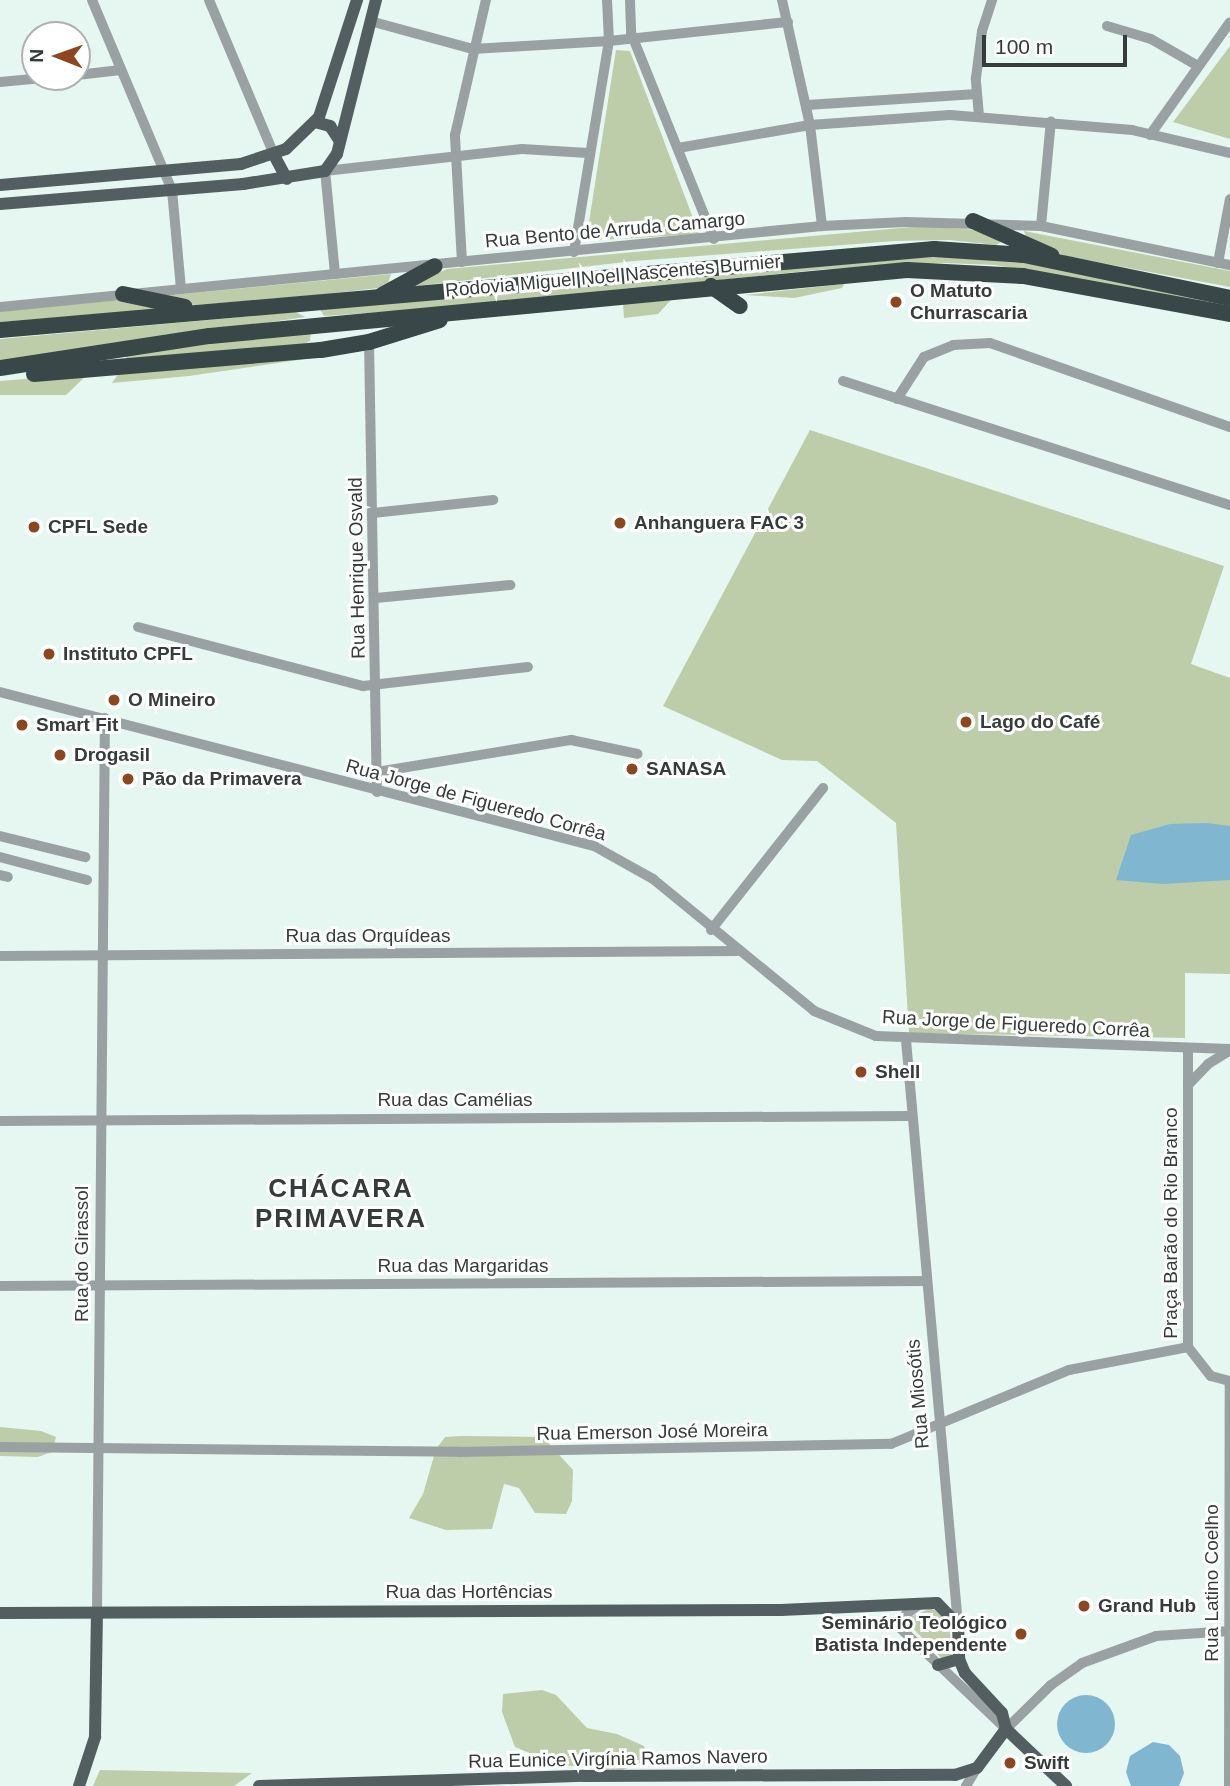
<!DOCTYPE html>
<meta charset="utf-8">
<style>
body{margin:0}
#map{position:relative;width:1230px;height:1786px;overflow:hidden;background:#e6f7f2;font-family:Arial,sans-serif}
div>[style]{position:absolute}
.green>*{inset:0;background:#bdcca9}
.water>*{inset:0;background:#81b6d0}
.round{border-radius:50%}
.minor>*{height:10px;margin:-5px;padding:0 5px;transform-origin:5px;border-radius:5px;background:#9aa1a2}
.major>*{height:12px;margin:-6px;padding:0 6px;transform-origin:6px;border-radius:6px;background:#525e60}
.highway>*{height:16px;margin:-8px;padding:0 8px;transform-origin:8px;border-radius:8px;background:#394748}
.dots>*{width:19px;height:19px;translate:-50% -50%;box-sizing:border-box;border:4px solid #fff;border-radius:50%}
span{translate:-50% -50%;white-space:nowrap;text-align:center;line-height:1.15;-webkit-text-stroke:6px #fff;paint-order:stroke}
.street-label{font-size:19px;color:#363c3b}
.poi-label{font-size:19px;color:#363c3b;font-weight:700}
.left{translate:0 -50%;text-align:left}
.right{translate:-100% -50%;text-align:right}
.district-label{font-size:26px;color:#363c3b;font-weight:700;letter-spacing:2px}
.north{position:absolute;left:21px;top:21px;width:70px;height:70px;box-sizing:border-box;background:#fff;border:2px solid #afb1b1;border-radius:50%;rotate:271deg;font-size:19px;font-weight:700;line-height:28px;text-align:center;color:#363c3b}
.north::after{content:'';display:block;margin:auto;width:24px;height:32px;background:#8d471f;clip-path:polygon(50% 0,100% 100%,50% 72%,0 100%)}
.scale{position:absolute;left:982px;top:35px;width:145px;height:32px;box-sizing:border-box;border:4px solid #363c3b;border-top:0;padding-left:9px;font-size:21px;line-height:24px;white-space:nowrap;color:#363c3b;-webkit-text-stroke:5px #fff;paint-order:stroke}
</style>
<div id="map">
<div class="green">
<i style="clip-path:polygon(1230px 46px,1230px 139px,1173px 122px)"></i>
<i style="clip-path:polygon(616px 50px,630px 51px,699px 234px,586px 241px)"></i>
<i style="clip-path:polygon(923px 226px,977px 230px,1003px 241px,996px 245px,949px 240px,895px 241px,634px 261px,407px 287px,447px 269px)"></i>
<i style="clip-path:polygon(1024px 231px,1230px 271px,1230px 287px,1065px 256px,1026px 237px)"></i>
<i style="clip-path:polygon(953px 255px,1033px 262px,1230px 303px,1230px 309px,995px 265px,943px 263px,827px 269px,454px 307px,324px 316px,320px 309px)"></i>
<i style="clip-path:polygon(391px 274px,388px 283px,379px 288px,317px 295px,195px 305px,152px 297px)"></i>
<i style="clip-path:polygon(844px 284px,842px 288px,794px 298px,745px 295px)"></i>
<i style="clip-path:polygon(121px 300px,162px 309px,0 322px,0 311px)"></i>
<i style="clip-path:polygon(671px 300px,658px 314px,624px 318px,623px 304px)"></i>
<i style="clip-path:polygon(296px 312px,305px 317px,0 362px,0 339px)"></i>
<i style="clip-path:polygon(311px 331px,310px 341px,302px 345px,126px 361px,126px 356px,202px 343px)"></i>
<i style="clip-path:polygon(359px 351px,189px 376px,112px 383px,119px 373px)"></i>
<i style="clip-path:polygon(88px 374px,66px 395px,0 395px,0 381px)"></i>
<i style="clip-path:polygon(810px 430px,1224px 566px,1191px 664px,1230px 678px,1230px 974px,1185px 973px,1185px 1038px,909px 1033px,896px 823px,817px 761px,782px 760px,663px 706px)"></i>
<i style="clip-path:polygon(0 1427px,41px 1431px,56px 1437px,52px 1452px,38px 1457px,0 1456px)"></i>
<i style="clip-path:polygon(461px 1436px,543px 1437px,573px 1470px,572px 1501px,566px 1514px,535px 1513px,519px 1488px,504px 1484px,492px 1529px,446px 1530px,409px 1518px,423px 1494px,436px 1449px,445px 1437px)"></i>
<i style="clip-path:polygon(929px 1609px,942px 1611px,949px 1619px,952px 1660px,944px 1661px,909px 1624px,910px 1617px)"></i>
<i style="clip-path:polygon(542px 1690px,556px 1695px,587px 1728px,617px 1734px,644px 1746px,648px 1760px,620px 1771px,604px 1770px,556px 1764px,515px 1747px,502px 1712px,503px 1694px)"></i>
<i style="clip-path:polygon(100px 1770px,252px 1773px,234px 1786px,93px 1786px)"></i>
</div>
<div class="water">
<i style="clip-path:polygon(1207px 823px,1230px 826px,1230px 880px,1163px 884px,1116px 880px,1131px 835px,1170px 824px)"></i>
<i class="round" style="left:1057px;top:1695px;width:58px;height:58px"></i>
<i style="clip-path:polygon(1153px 1742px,1169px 1745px,1180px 1756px,1184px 1773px,1179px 1786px,1131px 1786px,1126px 1772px,1130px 1756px)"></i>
</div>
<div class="minor">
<i style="left:92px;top:0;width:206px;rotate:67.2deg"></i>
<i style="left:172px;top:190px;width:98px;rotate:84.8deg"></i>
<i style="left:209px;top:0;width:168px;rotate:67.2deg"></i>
<i style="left:630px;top:0;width:33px;rotate:88deg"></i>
<i style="left:631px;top:33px;width:222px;rotate:68.1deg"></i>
<i style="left:782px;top:0;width:128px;rotate:77.4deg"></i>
<i style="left:810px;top:125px;width:102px;rotate:83.2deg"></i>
<i style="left:370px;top:21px;width:107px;rotate:15.2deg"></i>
<i style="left:473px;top:49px;width:136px;rotate:-3.4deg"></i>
<i style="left:609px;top:41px;width:180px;rotate:-6.1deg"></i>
<i style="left:1107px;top:26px;width:46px;rotate:16.5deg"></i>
<i style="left:1151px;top:39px;width:54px;rotate:29.9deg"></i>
<i style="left:77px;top:75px;width:44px;rotate:-6.5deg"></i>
<i style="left:0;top:82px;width:54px;rotate:-5.3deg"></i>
<i style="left:807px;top:105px;width:170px;rotate:-3.7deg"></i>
<i style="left:979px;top:116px;width:38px;rotate:-95deg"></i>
<i style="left:976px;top:78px;width:47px;rotate:-82.7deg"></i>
<i style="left:982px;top:31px;width:33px;rotate:-72deg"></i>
<i style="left:1150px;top:135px;width:138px;rotate:-54.7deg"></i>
<i style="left:678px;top:148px;width:134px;rotate:-9.9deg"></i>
<i style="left:810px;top:125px;width:140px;rotate:-4.1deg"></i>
<i style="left:950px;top:115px;width:183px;rotate:4.7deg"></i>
<i style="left:1132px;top:130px;width:101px;rotate:13.2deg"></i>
<i style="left:1041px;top:226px;width:105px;rotate:-84.6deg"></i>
<i style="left:574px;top:252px;width:214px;rotate:-80.6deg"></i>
<i style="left:609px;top:41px;width:41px;rotate:-92.8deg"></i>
<i style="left:462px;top:262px;width:127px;rotate:-93.2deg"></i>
<i style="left:455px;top:135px;width:139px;rotate:-77.1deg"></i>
<i style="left:1218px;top:263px;width:65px;rotate:-79.4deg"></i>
<i style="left:335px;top:274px;width:103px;rotate:-95.5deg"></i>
<i style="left:325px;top:171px;width:198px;rotate:-6.4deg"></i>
<i style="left:522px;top:149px;width:66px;rotate:3.5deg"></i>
<i style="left:0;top:307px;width:826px;rotate:-5.63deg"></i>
<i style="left:822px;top:226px;width:84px;rotate:-2.7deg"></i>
<i style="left:906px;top:222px;width:135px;rotate:1.7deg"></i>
<i style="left:1041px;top:226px;width:193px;rotate:11.7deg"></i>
<i style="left:369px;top:342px;width:450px;rotate:89deg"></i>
<i style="left:843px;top:381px;width:406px;rotate:17.8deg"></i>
<i style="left:897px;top:399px;width:50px;rotate:-57.3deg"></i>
<i style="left:924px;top:357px;width:31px;rotate:-22deg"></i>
<i style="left:953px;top:345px;width:37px;rotate:-3deg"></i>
<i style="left:990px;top:343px;width:254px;rotate:19.3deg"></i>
<i style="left:373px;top:513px;width:121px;rotate:-6.2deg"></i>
<i style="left:376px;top:598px;width:135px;rotate:-5.5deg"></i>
<i style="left:138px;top:627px;width:233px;rotate:14.7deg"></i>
<i style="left:363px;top:686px;width:166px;rotate:-6.6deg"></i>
<i style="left:0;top:692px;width:614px;rotate:14.53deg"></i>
<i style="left:594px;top:846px;width:68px;rotate:29.2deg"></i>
<i style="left:653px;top:879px;width:208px;rotate:39.3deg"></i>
<i style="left:814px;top:1011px;width:67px;rotate:22deg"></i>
<i style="left:876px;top:1036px;width:354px;rotate:2.1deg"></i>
<i style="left:377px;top:772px;width:197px;rotate:-9.4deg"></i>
<i style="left:571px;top:740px;width:68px;rotate:11.8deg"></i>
<i style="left:0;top:836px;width:88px;rotate:13.9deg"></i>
<i style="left:0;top:857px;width:90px;rotate:14.8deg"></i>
<i style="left:0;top:875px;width:8px;rotate:14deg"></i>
<i style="left:711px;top:930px;width:181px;rotate:-51.7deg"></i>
<i style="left:0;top:956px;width:737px;rotate:-0.39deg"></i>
<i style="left:906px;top:1040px;width:587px;rotate:84.92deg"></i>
<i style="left:1188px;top:1049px;width:298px;rotate:90deg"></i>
<i style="left:1188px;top:1347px;width:37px;rotate:52deg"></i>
<i style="left:1211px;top:1376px;width:20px;rotate:15deg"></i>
<i style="left:1188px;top:1085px;width:29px;rotate:-46deg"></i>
<i style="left:1208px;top:1064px;width:25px;rotate:-32deg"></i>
<i style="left:0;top:1121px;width:910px;rotate:-0.31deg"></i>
<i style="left:0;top:1286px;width:927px;rotate:-0.31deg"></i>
<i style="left:0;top:1447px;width:459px;rotate:0.6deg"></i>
<i style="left:459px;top:1452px;width:432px;rotate:-1.1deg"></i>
<i style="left:891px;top:1444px;width:193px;rotate:-22.6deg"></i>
<i style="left:1069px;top:1370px;width:121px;rotate:-10.9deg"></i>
<i style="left:920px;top:1604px;width:17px;rotate:144deg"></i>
<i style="left:906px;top:1614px;width:15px;rotate:118deg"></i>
<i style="left:899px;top:1627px;width:148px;rotate:43.6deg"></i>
<i style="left:1006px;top:1729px;width:63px;rotate:-44.4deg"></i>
<i style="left:1051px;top:1685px;width:38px;rotate:-35deg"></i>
<i style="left:1082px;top:1663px;width:79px;rotate:-20deg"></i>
<i style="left:1156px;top:1636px;width:74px;rotate:-3.9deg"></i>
<i style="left:97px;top:1613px;width:895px;rotate:-89.49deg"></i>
<i style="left:966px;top:1786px;width:21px;rotate:-59deg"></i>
<i style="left:1229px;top:1786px;width:405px;rotate:-89.9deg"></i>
</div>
<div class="major">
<i style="left:315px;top:122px;width:16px;rotate:15deg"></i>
<i style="left:330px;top:126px;width:17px;rotate:57deg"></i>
<i style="left:274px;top:155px;width:27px;rotate:62deg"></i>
<i style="left:0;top:185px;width:242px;rotate:-5deg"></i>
<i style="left:241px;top:164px;width:47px;rotate:-18.4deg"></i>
<i style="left:286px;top:149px;width:46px;rotate:-44.1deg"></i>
<i style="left:319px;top:117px;width:123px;rotate:-72deg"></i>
<i style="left:0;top:204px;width:244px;rotate:-4.7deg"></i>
<i style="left:243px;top:184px;width:83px;rotate:-9deg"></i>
<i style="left:325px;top:171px;width:21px;rotate:-55deg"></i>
<i style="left:337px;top:154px;width:159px;rotate:-75.8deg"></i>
<i style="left:0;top:1613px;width:781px;rotate:-0.22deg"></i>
<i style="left:781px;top:1610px;width:156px;rotate:-2.6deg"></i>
<i style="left:937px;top:1603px;width:30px;rotate:46deg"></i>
<i style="left:958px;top:1625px;width:34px;rotate:88deg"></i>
<i style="left:959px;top:1659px;width:15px;rotate:67deg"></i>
<i style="left:965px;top:1673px;width:54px;rotate:47.2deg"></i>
<i style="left:1002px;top:1713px;width:16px;rotate:76deg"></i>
<i style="left:1006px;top:1729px;width:83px;rotate:43.5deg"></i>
<i style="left:938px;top:1665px;width:22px;rotate:-16deg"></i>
<i style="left:79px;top:1786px;width:52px;rotate:-71.9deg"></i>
<i style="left:95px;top:1737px;width:124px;rotate:-89.1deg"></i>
<i style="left:259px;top:1786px;width:325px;rotate:-1.8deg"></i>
<i style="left:584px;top:1776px;width:371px;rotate:-0.2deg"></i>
<i style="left:955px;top:1775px;width:23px;rotate:-18deg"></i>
<i style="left:977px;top:1768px;width:49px;rotate:-53.4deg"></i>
</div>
<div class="highway">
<i style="left:973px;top:221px;width:86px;rotate:23.9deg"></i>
<i style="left:711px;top:286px;width:35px;rotate:35deg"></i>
<i style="left:123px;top:294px;width:63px;rotate:11.8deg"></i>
<i style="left:382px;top:295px;width:60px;rotate:-28.7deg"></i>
<i style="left:0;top:330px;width:938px;rotate:-4.96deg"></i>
<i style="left:934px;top:249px;width:90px;rotate:3.8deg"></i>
<i style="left:1024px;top:255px;width:210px;rotate:11.8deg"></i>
<i style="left:0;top:368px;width:212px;rotate:-8.7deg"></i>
<i style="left:210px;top:336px;width:700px;rotate:-5.41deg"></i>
<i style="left:907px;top:270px;width:116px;rotate:3deg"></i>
<i style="left:1023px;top:276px;width:210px;rotate:10.4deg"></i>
<i style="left:34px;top:374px;width:288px;rotate:-4.8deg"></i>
<i style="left:321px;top:350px;width:49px;rotate:-9.5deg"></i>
<i style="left:369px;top:342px;width:74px;rotate:-17.2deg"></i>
</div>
<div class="dots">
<i style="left:896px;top:302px;background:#8d471f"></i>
<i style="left:620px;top:523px;background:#8d471f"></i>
<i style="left:34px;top:527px;background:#8d471f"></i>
<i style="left:49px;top:654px;background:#8d471f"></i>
<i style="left:114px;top:700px;background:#8d471f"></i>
<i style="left:966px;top:722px;background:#8d471f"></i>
<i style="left:22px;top:725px;background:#8d471f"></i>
<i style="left:60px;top:755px;background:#8d471f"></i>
<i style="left:632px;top:769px;background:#8d471f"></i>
<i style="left:128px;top:779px;background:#8d471f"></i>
<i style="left:861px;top:1072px;background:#8d471f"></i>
<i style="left:1084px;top:1606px;background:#8d471f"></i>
<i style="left:1021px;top:1634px;background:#8d471f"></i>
<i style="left:1010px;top:1763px;background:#8d471f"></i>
</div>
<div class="street-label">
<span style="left:615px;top:230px;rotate:-5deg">Rua Bento de Arruda Camargo</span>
<span style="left:613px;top:276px;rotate:-5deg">Rodovia Miguel Noel Nascentes Burnier</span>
<span style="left:357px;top:568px;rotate:-91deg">Rua Henrique Osvald</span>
<span style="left:476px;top:800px;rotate:15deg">Rua Jorge de Figueredo Corrêa</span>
<span style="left:368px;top:936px">Rua das Orquídeas</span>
<span style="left:1016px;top:1024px;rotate:3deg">Rua Jorge de Figueredo Corrêa</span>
<span style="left:455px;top:1100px">Rua das Camélias</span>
<span style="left:1171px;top:1223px;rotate:-90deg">Praça Barão do Rio Branco</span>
<span style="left:82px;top:1254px;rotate:-90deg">Rua do Girassol</span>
<span style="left:463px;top:1266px">Rua das Margaridas</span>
<span style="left:918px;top:1394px;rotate:-95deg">Rua Miosótis</span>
<span style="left:652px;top:1432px;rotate:-1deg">Rua Emerson José Moreira</span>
<span style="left:1212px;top:1583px;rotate:-90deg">Rua Latino Coelho</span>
<span style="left:469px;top:1592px">Rua das Hortências</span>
<span style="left:618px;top:1759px;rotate:-1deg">Rua Eunice Virgínia Ramos Navero</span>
</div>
<div class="poi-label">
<span class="left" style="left:910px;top:302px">O Matuto<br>Churrascaria</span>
<span class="left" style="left:634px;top:523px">Anhanguera FAC 3</span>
<span class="left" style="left:48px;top:527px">CPFL Sede</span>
<span class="left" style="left:63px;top:654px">Instituto CPFL</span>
<span class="left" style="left:128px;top:700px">O Mineiro</span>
<span class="left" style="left:980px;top:722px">Lago do Café</span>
<span class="left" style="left:36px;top:725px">Smart Fit</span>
<span class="left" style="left:74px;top:755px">Drogasil</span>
<span class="left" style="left:646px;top:769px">SANASA</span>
<span class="left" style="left:142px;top:779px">Pão da Primavera</span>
<span class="left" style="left:875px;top:1072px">Shell</span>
<span class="left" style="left:1098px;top:1606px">Grand Hub</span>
<span class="right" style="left:1007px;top:1634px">Seminário Teológico<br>Batista Independente</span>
<span class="left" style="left:1024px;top:1763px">Swift</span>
</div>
<div class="district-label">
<span style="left:341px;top:1204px">CHÁCARA<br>PRIMAVERA</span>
</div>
<div class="north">N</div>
<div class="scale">100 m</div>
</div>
